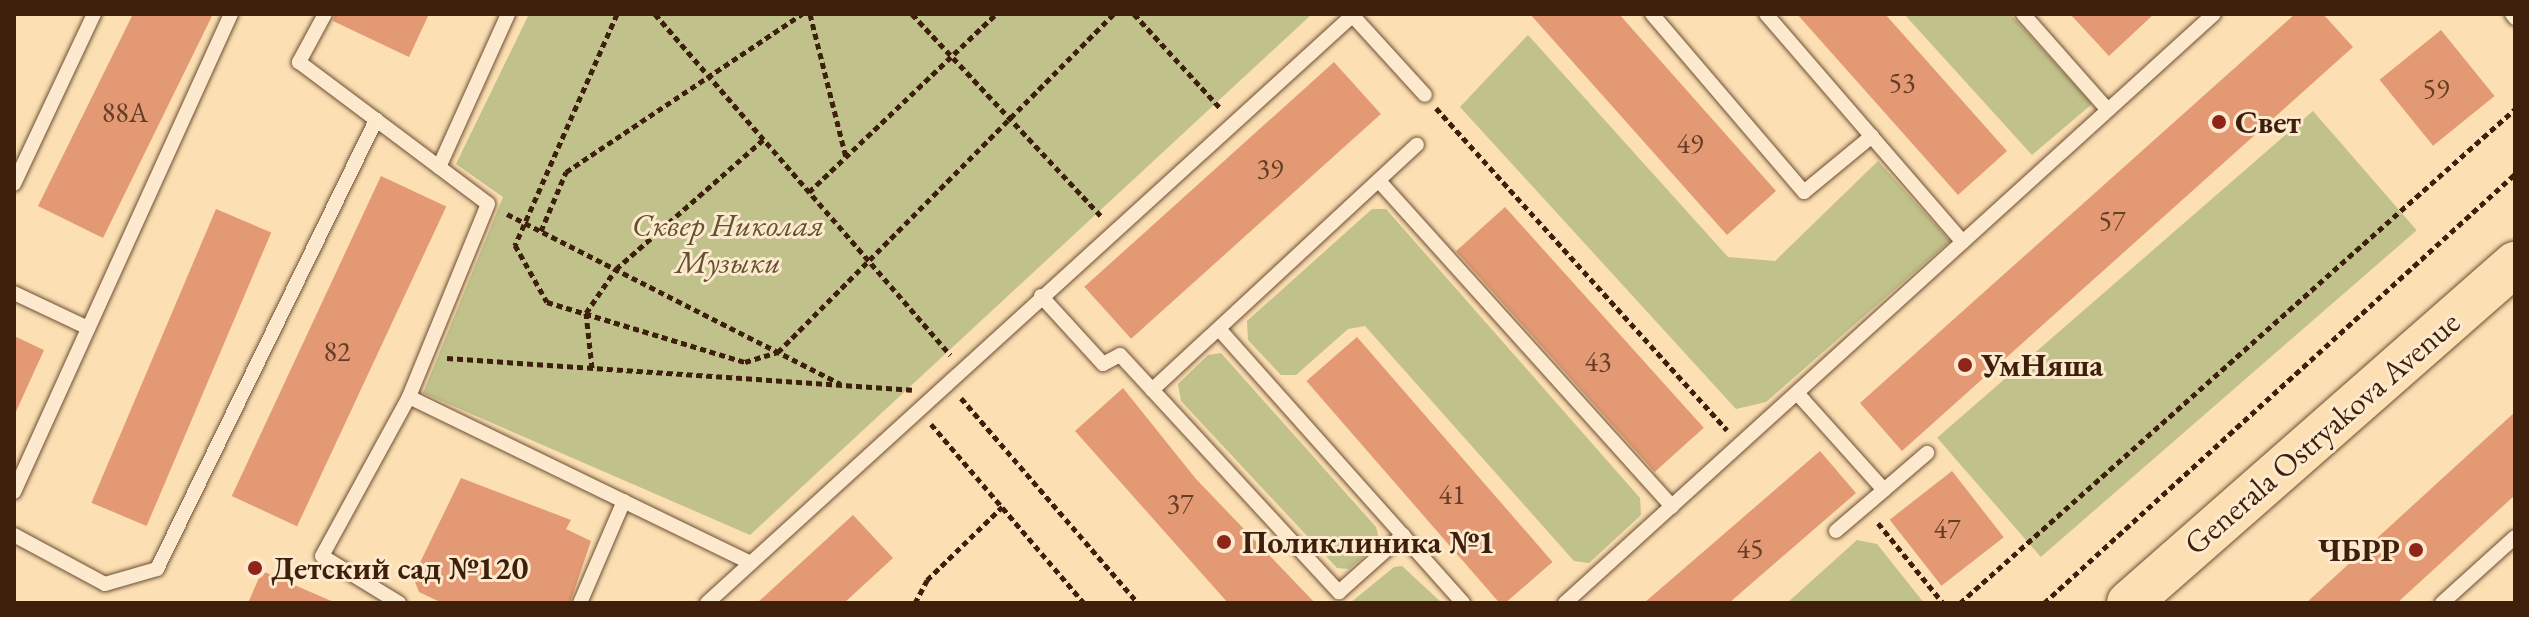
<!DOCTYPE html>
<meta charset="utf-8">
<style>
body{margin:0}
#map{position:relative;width:2529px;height:617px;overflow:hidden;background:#fcdfb3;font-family:"EB Garamond",serif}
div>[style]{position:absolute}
.green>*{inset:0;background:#c0c18b;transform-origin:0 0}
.building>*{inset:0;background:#e29974;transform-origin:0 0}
.path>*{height:5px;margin-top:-2.5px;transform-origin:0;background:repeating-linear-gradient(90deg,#3d1f0b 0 6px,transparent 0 10px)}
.roads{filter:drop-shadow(0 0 2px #6d4f35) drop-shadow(0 0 2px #6d4f35)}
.service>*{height:14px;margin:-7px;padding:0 7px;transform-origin:7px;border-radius:7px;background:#fdeace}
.primary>*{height:44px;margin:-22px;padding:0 22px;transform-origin:22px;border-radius:22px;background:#fcdfb3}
.dots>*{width:22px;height:22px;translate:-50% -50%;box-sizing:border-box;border:4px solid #fdeace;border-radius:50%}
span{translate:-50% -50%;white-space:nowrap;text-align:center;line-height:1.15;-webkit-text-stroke:6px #fdeace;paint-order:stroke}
.number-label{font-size:28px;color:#663e25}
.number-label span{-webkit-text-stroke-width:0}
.poi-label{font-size:32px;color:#3d1f0b;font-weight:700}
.left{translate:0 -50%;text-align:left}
.right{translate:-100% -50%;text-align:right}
.park-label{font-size:32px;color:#645031;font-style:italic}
.street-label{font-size:32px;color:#3d1f0b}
.frame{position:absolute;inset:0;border:16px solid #3d1f0b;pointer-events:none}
</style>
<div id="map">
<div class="green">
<i style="clip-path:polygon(529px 14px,1312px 14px,750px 535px,423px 393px,503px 197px,456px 164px)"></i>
<i style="clip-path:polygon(1904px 14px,2010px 14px,2092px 104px,2032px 155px)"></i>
<i style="clip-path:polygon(1528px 35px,1728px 257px,1775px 261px,1878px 161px,1950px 241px,1766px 402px,1736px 409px,1460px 107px)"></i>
<i style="left:2313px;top:111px;width:158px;height:498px;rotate:49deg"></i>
<i style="clip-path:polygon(1372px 209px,1386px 209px,1640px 498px,1641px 515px,1589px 563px,1574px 561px,1365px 326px,1348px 329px,1296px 375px,1281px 375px,1248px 340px,1247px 321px)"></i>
<i style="clip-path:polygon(1221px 353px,1376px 527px,1380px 543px,1349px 569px,1337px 568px,1181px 401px,1178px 384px,1208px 355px)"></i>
<i style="clip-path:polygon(1857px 540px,1877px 544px,1924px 603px,1787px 603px)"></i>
<i style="clip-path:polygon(1402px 566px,1442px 603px,1350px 603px,1394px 567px)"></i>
</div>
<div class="building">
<i style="clip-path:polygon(133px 14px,213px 14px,103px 238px,38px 206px)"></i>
<i style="clip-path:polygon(335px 14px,429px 14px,409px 57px,333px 21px)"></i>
<i style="clip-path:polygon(1530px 14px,1619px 14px,1776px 191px,1727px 235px)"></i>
<i style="clip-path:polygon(1797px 14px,1885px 14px,2007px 151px,1958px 195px)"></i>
<i style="clip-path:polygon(2070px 14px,2154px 14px,2109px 56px)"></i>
<i style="clip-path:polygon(2295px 14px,2323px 14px,2353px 47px,1902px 451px,1860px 403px)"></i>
<i style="left:2441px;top:30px;width:85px;height:79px;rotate:51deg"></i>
<i style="left:1334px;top:62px;width:70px;height:336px;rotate:48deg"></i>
<i style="left:381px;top:176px;width:72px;height:353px;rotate:25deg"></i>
<i style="left:1505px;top:207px;width:297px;height:66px;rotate:48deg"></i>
<i style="left:216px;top:209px;width:60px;height:319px;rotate:23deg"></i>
<i style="clip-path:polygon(14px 336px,44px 350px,14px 416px)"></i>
<i style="left:1357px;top:337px;width:298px;height:67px;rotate:49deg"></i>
<i style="clip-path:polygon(1123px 388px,1196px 479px,1315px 603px,1228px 603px,1075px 431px)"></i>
<i style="clip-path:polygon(2515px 412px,2515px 495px,2397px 603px,2306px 603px)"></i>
<i style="clip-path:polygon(1820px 451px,1856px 493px,1729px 603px,1644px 603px)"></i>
<i style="left:1952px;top:471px;width:84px;height:79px;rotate:52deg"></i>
<i style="clip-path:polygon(461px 478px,571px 520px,566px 529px,591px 541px,570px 603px,442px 603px,419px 592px,413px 577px)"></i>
<i style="clip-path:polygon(853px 515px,893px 558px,844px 603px,757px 603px)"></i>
<i style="clip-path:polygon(262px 571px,336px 603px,248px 603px)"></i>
</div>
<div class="path">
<i style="left:617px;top:14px;width:253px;rotate:113.8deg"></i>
<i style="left:515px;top:245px;width:65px;rotate:60.7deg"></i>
<i style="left:547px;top:302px;width:207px;rotate:16.9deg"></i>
<i style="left:745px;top:362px;width:34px;rotate:-17deg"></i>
<i style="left:778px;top:352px;width:477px;rotate:-45.2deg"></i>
<i style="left:655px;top:14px;width:451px;rotate:49.1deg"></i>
<i style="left:810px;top:14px;width:147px;rotate:75.9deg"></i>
<i style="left:912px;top:14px;width:279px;rotate:46.9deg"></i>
<i style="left:1134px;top:14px;width:127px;rotate:47.5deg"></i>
<i style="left:1436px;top:108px;width:434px;rotate:47.9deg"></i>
<i style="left:809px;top:192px;width:258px;rotate:-43.6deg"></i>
<i style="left:507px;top:214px;width:374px;rotate:27deg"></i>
<i style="left:541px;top:231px;width:64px;rotate:-67deg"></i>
<i style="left:566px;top:172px;width:284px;rotate:-33.8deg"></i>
<i style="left:447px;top:358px;width:466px;rotate:3.9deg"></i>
<i style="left:592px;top:368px;width:55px;rotate:-96.2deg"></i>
<i style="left:586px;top:313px;width:53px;rotate:-55.7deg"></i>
<i style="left:616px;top:269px;width:196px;rotate:-41.3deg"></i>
<i style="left:961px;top:398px;width:271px;rotate:49.2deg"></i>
<i style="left:931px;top:424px;width:235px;rotate:49.5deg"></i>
<i style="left:1878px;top:523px;width:103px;rotate:50.9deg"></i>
<i style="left:915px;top:603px;width:26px;rotate:-62deg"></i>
<i style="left:927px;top:580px;width:105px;rotate:-44.2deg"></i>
<i style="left:1960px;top:603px;width:743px;rotate:-41.67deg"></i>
<i style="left:2044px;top:603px;width:637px;rotate:-42.33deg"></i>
</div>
<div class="roads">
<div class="service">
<i style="left:325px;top:14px;width:55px;rotate:118.4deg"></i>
<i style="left:299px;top:62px;width:236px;rotate:36.9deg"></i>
<i style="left:488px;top:204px;width:209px;rotate:112.3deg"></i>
<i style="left:409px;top:397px;width:380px;rotate:25.9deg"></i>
<i style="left:1652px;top:14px;width:234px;rotate:49.5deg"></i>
<i style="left:1804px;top:192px;width:88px;rotate:-39.5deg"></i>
<i style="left:1766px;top:14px;width:301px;rotate:49.2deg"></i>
<i style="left:2023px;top:14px;width:128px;rotate:48.5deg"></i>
<i style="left:2512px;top:14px;width:5px;rotate:53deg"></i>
<i style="left:1352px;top:15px;width:108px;rotate:47.6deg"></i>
<i style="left:439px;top:167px;width:168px;rotate:-65.7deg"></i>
<i style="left:1379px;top:181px;width:438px;rotate:48deg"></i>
<i style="left:14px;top:184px;width:188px;rotate:-64.8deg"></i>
<i style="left:14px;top:293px;width:82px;rotate:25.3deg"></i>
<i style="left:1041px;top:296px;width:92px;rotate:47.6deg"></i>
<i style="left:1103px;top:364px;width:19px;rotate:-28deg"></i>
<i style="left:1120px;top:355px;width:323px;rotate:47.3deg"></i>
<i style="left:1339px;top:592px;width:86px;rotate:-41.7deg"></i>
<i style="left:1219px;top:329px;width:367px;rotate:48.3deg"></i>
<i style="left:1152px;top:390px;width:361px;rotate:-42.8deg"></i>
<i style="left:1797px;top:393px;width:130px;rotate:48.1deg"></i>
<i style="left:1884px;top:490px;width:57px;rotate:-40.7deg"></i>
<i style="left:14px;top:492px;width:525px;rotate:-65.58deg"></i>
<i style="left:1836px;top:531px;width:63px;rotate:-40.5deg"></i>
<i style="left:14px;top:535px;width:103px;rotate:28.3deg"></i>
<i style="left:105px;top:584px;width:54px;rotate:-16.1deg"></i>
<i style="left:157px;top:569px;width:500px;rotate:-64deg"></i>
<i style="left:399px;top:603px;width:90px;rotate:-148.6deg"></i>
<i style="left:322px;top:556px;width:181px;rotate:-61.3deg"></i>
<i style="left:580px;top:603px;width:111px;rotate:-66.7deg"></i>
<i style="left:707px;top:603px;width:875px;rotate:-42.31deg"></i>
<i style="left:1565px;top:603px;width:876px;rotate:-42.23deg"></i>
<i style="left:2442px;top:603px;width:98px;rotate:-42.1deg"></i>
</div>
<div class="primary">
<i style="left:2129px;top:603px;width:514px;rotate:-41.29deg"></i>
</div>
</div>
<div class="dots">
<i style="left:2219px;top:122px;background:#8f2418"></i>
<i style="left:1965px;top:365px;background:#8f2418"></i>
<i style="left:1224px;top:542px;background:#8f2418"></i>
<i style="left:2416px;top:550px;background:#8f2418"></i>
<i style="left:255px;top:568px;background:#8f2418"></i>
</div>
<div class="number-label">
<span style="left:1902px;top:82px">53</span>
<span style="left:2436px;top:88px">59</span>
<span style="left:125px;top:112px">88А</span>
<span style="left:1690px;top:143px">49</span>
<span style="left:1270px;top:168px">39</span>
<span style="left:2112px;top:220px">57</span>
<span style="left:337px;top:351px">82</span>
<span style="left:1598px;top:361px">43</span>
<span style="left:1452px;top:494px">41</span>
<span style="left:1180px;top:503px">37</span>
<span style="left:1947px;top:528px">47</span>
<span style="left:1750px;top:548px">45</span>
</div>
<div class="poi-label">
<span class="left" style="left:2235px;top:122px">Свет</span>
<span class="left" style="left:1981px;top:365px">УмНяша</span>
<span class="left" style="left:1242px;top:542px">Поликлиника №1</span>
<span class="right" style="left:2400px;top:550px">ЧБРР</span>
<span class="left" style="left:271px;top:568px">Детский сад №120</span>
</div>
<div class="park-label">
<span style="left:728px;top:244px">Сквер Николая<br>Музыки</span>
</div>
<div class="street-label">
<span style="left:2322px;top:433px;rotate:-41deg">Generala Ostryakova Avenue</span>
</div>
<div class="frame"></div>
</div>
